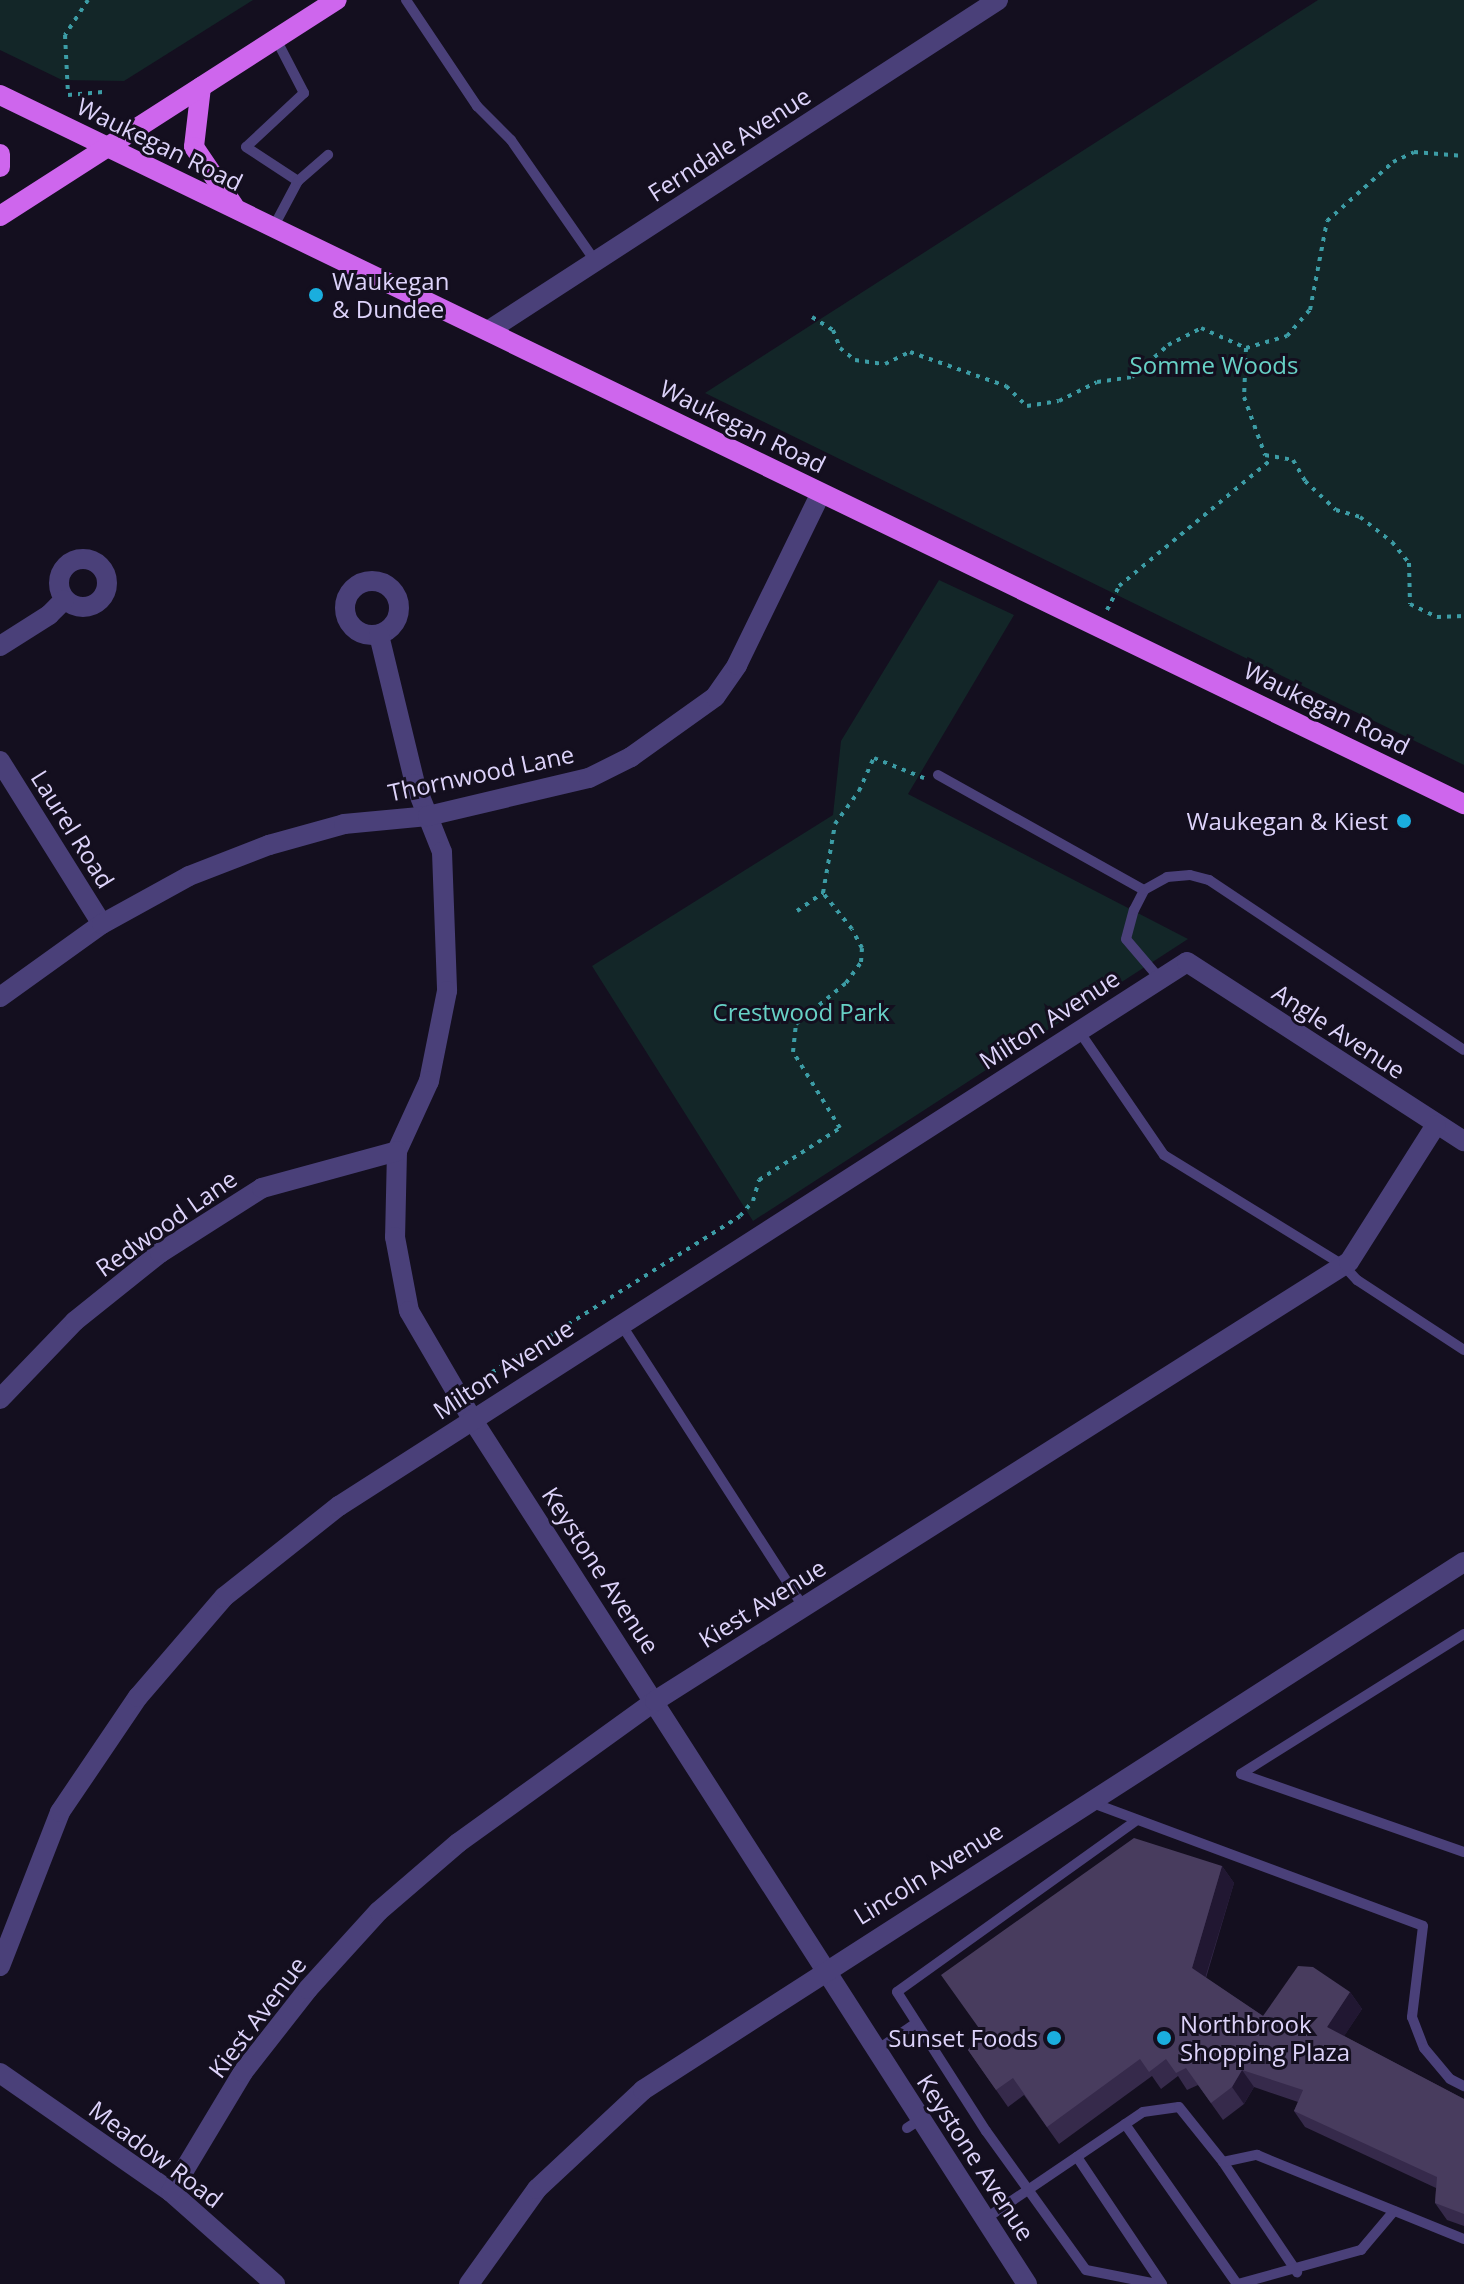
<!DOCTYPE html>
<style>
body{margin:0}
#map{position:relative;width:1464px;height:2284px;overflow:hidden;background:#140f1f;font-family:"Open Sans",sans-serif}
div>[style]{position:absolute}
.green>*{inset:0;background:#132628}
.path>*{height:4px;margin-top:-2px;transform-origin:0;background:repeating-linear-gradient(90deg,#3c9ca5 0 4px,transparent 0 10px)}
.lane>*{height:10px;margin:-5px;padding:0 5px;transform-origin:5px;border-radius:5px;background:#4a4079}
.street>*{height:20px;margin:-10px;padding:0 10px;transform-origin:10px;border-radius:10px;background:#4a4079}
.street>.ring{margin:-10px;padding:0;box-sizing:content-box;background:none;border:20px solid #4a4079;border-radius:50%}
.primary>*{height:20px;margin:-10px;padding:0 10px;transform-origin:10px;border-radius:10px;background:#ce66ed}
.wall>*{inset:0;background:#362a4b}
.shaded-wall>*{inset:0;background:#211732}
.building>*{inset:0;background:#483c5e}
.dots>*{width:22px;height:22px;translate:-50% -50%;box-sizing:border-box;border:4px solid #140f1f;border-radius:50%}
span{translate:-50% -50%;white-space:nowrap;text-align:center;line-height:1.15;-webkit-text-stroke:6px #140f1f;paint-order:stroke}
.street-label{font-size:24px;color:#ddd3fa}
.poi-label{font-size:24px;color:#ddd3fa}
.left{translate:0 -50%;text-align:left}
.right{translate:-100% -50%;text-align:right}
.park-label{font-size:24px;color:#67d1c6}
</style>
<div id="map">
<div class="green">
<i style="clip-path:polygon(0 0,253px 0,124px 81px,62px 80px,0 50px)"></i>
<i style="clip-path:polygon(1318px 0,1464px 0,1464px 765px,705px 393px)"></i>
<i style="clip-path:polygon(939px 580px,1014px 615px,908px 794px,1188px 939px,753px 1221px,592px 966px,833px 815px,841px 741px)"></i>
</div>
<div class="path">
<i style="left:88px;top:0;width:42px;rotate:123.3deg"></i>
<i style="left:65px;top:35px;width:60px;rotate:87.1deg"></i>
<i style="left:68px;top:95px;width:35px;rotate:-5deg"></i>
<i style="left:812px;top:317px;width:25px;rotate:32deg"></i>
<i style="left:833px;top:330px;width:19px;rotate:69deg"></i>
<i style="left:840px;top:348px;width:19px;rotate:39deg"></i>
<i style="left:855px;top:360px;width:30px;rotate:8deg"></i>
<i style="left:885px;top:364px;width:28px;rotate:-26deg"></i>
<i style="left:910px;top:352px;width:102px;rotate:19.5deg"></i>
<i style="left:1006px;top:386px;width:29px;rotate:44deg"></i>
<i style="left:1027px;top:406px;width:32px;rotate:-9deg"></i>
<i style="left:1059px;top:401px;width:42px;rotate:-26.6deg"></i>
<i style="left:1097px;top:382px;width:35px;rotate:-8deg"></i>
<i style="left:1132px;top:377px;width:48px;rotate:-41.6deg"></i>
<i style="left:1168px;top:345px;width:37px;rotate:-27deg"></i>
<i style="left:1201px;top:328px;width:49px;rotate:24deg"></i>
<i style="left:1246px;top:348px;width:43px;rotate:-16.3deg"></i>
<i style="left:1287px;top:336px;width:35px;rotate:-49deg"></i>
<i style="left:1310px;top:310px;width:91px;rotate:-79.2deg"></i>
<i style="left:1327px;top:221px;width:89px;rotate:-41.8deg"></i>
<i style="left:1393px;top:162px;width:23px;rotate:-25deg"></i>
<i style="left:1414px;top:152px;width:50px;rotate:4.6deg"></i>
<i style="left:1246px;top:348px;width:49px;rotate:92.3deg"></i>
<i style="left:1244px;top:397px;width:62px;rotate:70.1deg"></i>
<i style="left:1265px;top:455px;width:28px;rotate:10deg"></i>
<i style="left:1293px;top:460px;width:24px;rotate:60deg"></i>
<i style="left:1305px;top:481px;width:42px;rotate:43.1deg"></i>
<i style="left:1336px;top:510px;width:25px;rotate:16deg"></i>
<i style="left:1360px;top:517px;width:41px;rotate:38deg"></i>
<i style="left:1392px;top:542px;width:27px;rotate:51deg"></i>
<i style="left:1409px;top:563px;width:41px;rotate:88.6deg"></i>
<i style="left:1410px;top:604px;width:30px;rotate:26deg"></i>
<i style="left:1437px;top:617px;width:27px;rotate:-2deg"></i>
<i style="left:1107px;top:610px;width:27px;rotate:-63deg"></i>
<i style="left:1119px;top:586px;width:199px;rotate:-39.7deg"></i>
<i style="left:797px;top:911px;width:32px;rotate:-35deg"></i>
<i style="left:823px;top:893px;width:70px;rotate:-80.1deg"></i>
<i style="left:835px;top:824px;width:41px;rotate:-54deg"></i>
<i style="left:859px;top:791px;width:36px;rotate:-66deg"></i>
<i style="left:874px;top:758px;width:54px;rotate:21.8deg"></i>
<i style="left:475px;top:1383px;width:313px;rotate:-32.2deg"></i>
<i style="left:740px;top:1216px;width:20px;rotate:-49deg"></i>
<i style="left:753px;top:1201px;width:22px;rotate:-74deg"></i>
<i style="left:759px;top:1180px;width:96px;rotate:-32.7deg"></i>
<i style="left:840px;top:1128px;width:89px;rotate:-121.7deg"></i>
<i style="left:793px;top:1052px;width:28px;rotate:-84deg"></i>
<i style="left:796px;top:1024px;width:65px;rotate:-39.4deg"></i>
<i style="left:846px;top:983px;width:26px;rotate:-54deg"></i>
<i style="left:861px;top:962px;width:14px;rotate:-86deg"></i>
<i style="left:862px;top:948px;width:21px;rotate:-118deg"></i>
<i style="left:852px;top:929px;width:46px;rotate:-128.9deg"></i>
</div>
<div class="lane">
<i style="left:406px;top:0;width:128px;rotate:56.2deg"></i>
<i style="left:477px;top:106px;width:48px;rotate:45deg"></i>
<i style="left:511px;top:140px;width:147px;rotate:55.2deg"></i>
<i style="left:276px;top:39px;width:61px;rotate:62.6deg"></i>
<i style="left:304px;top:93px;width:79px;rotate:137deg"></i>
<i style="left:246px;top:147px;width:62px;rotate:33.2deg"></i>
<i style="left:273px;top:228px;width:53px;rotate:-62deg"></i>
<i style="left:298px;top:181px;width:40px;rotate:-41deg"></i>
<i style="left:938px;top:775px;width:236px;rotate:29.2deg"></i>
<i style="left:1160px;top:979px;width:52px;rotate:-130.4deg"></i>
<i style="left:1126px;top:939px;width:30px;rotate:-75deg"></i>
<i style="left:1134px;top:910px;width:22px;rotate:-63deg"></i>
<i style="left:1144px;top:890px;width:26px;rotate:-29deg"></i>
<i style="left:1167px;top:877px;width:23px;rotate:-5deg"></i>
<i style="left:1190px;top:875px;width:20px;rotate:15deg"></i>
<i style="left:1209px;top:880px;width:306px;rotate:33.7deg"></i>
<i style="left:1079px;top:1031px;width:150px;rotate:55.6deg"></i>
<i style="left:1164px;top:1155px;width:210px;rotate:31.6deg"></i>
<i style="left:1343px;top:1265px;width:21px;rotate:47deg"></i>
<i style="left:1357px;top:1280px;width:128px;rotate:33.2deg"></i>
<i style="left:621px;top:1324px;width:338px;rotate:57.2deg"></i>
<i style="left:1464px;top:1634px;width:263px;rotate:147.9deg"></i>
<i style="left:1241px;top:1774px;width:236px;rotate:19.3deg"></i>
<i style="left:1090px;top:1802px;width:355px;rotate:20.4deg"></i>
<i style="left:1423px;top:1926px;width:92px;rotate:96.9deg"></i>
<i style="left:1412px;top:2017px;width:33px;rotate:69deg"></i>
<i style="left:1424px;top:2048px;width:40px;rotate:50deg"></i>
<i style="left:1450px;top:2079px;width:16px;rotate:27deg"></i>
<i style="left:1137px;top:1820px;width:295px;rotate:144.4deg"></i>
<i style="left:897px;top:1992px;width:165px;rotate:57.4deg"></i>
<i style="left:986px;top:2131px;width:171px;rotate:54.3deg"></i>
<i style="left:1086px;top:2270px;width:72px;rotate:11.2deg"></i>
<i style="left:877px;top:2050px;width:47px;rotate:-34.7deg"></i>
<i style="left:1125px;top:2124px;width:195px;rotate:55deg"></i>
<i style="left:907px;top:2128px;width:17px;rotate:-33deg"></i>
<i style="left:1077px;top:2157px;width:153px;rotate:56.2deg"></i>
<i style="left:1223px;top:2162px;width:133px;rotate:56.1deg"></i>
<i style="left:985px;top:2219px;width:191px;rotate:-34.1deg"></i>
<i style="left:1143px;top:2112px;width:36px;rotate:-8deg"></i>
<i style="left:1179px;top:2107px;width:70px;rotate:51.3deg"></i>
<i style="left:1223px;top:2162px;width:35px;rotate:-12deg"></i>
<i style="left:1257px;top:2155px;width:223px;rotate:22.1deg"></i>
<i style="left:1238px;top:2284px;width:128px;rotate:-15.5deg"></i>
<i style="left:1361px;top:2250px;width:51px;rotate:-49.8deg"></i>
</div>
<div class="street">
<i style="left:488px;top:331px;width:608px;rotate:-32.98deg"></i>
<i class="ring" style="left:59px;top:559px;width:28px;height:28px"></i>
<i class="ring" style="left:345px;top:581px;width:34px;height:34px"></i>
<i style="left:379px;top:635px;width:153px;rotate:76.4deg"></i>
<i style="left:415px;top:784px;width:73px;rotate:68.3deg"></i>
<i style="left:442px;top:852px;width:139px;rotate:87.9deg"></i>
<i style="left:447px;top:991px;width:92px;rotate:101.3deg"></i>
<i style="left:429px;top:1081px;width:77px;rotate:114.6deg"></i>
<i style="left:397px;top:1151px;width:86px;rotate:91.3deg"></i>
<i style="left:395px;top:1237px;width:75px;rotate:79.3deg"></i>
<i style="left:409px;top:1311px;width:125px;rotate:59.7deg"></i>
<i style="left:472px;top:1419px;width:1028px;rotate:57.32deg"></i>
<i style="left:0;top:646px;width:58px;rotate:-32.3deg"></i>
<i style="left:49px;top:615px;width:21px;rotate:-45deg"></i>
<i style="left:0;top:761px;width:192px;rotate:58deg"></i>
<i style="left:0;top:997px;width:125px;rotate:-35.6deg"></i>
<i style="left:102px;top:924px;width:99px;rotate:-28.9deg"></i>
<i style="left:189px;top:876px;width:86px;rotate:-21.2deg"></i>
<i style="left:269px;top:845px;width:78px;rotate:-15.6deg"></i>
<i style="left:344px;top:824px;width:84px;rotate:-5.4deg"></i>
<i style="left:428px;top:816px;width:165px;rotate:-13.3deg"></i>
<i style="left:589px;top:778px;width:47px;rotate:-26.6deg"></i>
<i style="left:631px;top:757px;width:103px;rotate:-35.5deg"></i>
<i style="left:715px;top:697px;width:39px;rotate:-55deg"></i>
<i style="left:737px;top:665px;width:191px;rotate:-64deg"></i>
<i style="left:0;top:1399px;width:108px;rotate:-46.1deg"></i>
<i style="left:75px;top:1321px;width:109px;rotate:-38.7deg"></i>
<i style="left:160px;top:1253px;width:121px;rotate:-32.5deg"></i>
<i style="left:262px;top:1188px;width:140px;rotate:-15.3deg"></i>
<i style="left:0;top:1966px;width:165px;rotate:-68.7deg"></i>
<i style="left:60px;top:1812px;width:139px;rotate:-55.9deg"></i>
<i style="left:138px;top:1697px;width:132px;rotate:-49.3deg"></i>
<i style="left:224px;top:1597px;width:147px;rotate:-38.4deg"></i>
<i style="left:339px;top:1506px;width:1007px;rotate:-32.68deg"></i>
<i style="left:1187px;top:962px;width:330px;rotate:32.9deg"></i>
<i style="left:0;top:2073px;width:208px;rotate:34.8deg"></i>
<i style="left:171px;top:2192px;width:139px;rotate:41.5deg"></i>
<i style="left:171px;top:2192px;width:140px;rotate:-59deg"></i>
<i style="left:243px;top:2072px;width:105px;rotate:-51.9deg"></i>
<i style="left:308px;top:1989px;width:105px;rotate:-47.7deg"></i>
<i style="left:379px;top:1911px;width:104px;rotate:-40.7deg"></i>
<i style="left:458px;top:1843px;width:243px;rotate:-35.8deg"></i>
<i style="left:655px;top:1701px;width:821px;rotate:-32.32deg"></i>
<i style="left:1349px;top:1262px;width:162px;rotate:-57.6deg"></i>
<i style="left:469px;top:2284px;width:117px;rotate:-54.4deg"></i>
<i style="left:537px;top:2189px;width:145px;rotate:-43deg"></i>
<i style="left:643px;top:2090px;width:976px;rotate:-32.75deg"></i>
</div>
<div class="primary">
<i style="left:201px;top:87px;width:60px;rotate:96.7deg"></i>
<i style="left:194px;top:147px;width:71px;rotate:55.9deg"></i>
<i style="left:0;top:95px;width:1627px;rotate:25.84deg"></i>
<i style="left:0;top:154px;width:13px;rotate:90deg"></i>
<i style="left:0;top:216px;width:400px;rotate:-32.7deg"></i>
</div>
<div class="wall">
<i style="clip-path:polygon(1222px 1866px,1234px 1883px,1206px 1978px,1263px 2016px,1350px 1992px,1362px 2009px,1344px 2036px,1464px 2099px,1464px 2226px,1447px 2220px,1435px 2203px,1436px 2188px,1305px 2127px,1294px 2111px,1298px 2102px,1254px 2087px,1244px 2104px,1223px 2120px,1198px 2085px,1187px 2090px,1178px 2076px,1161px 2089px,1152px 2076px,1059px 2144px,1024px 2095px,1008px 2107px,968px 2050px)"></i>
</div>
<div class="shaded-wall">
<i style="clip-path:polygon(1222px 1866px,1234px 1883px,1203px 1985px,1192px 1968px)"></i>
<i style="clip-path:polygon(1350px 1992px,1362px 2009px,1339px 2044px,1327px 2027px)"></i>
<i style="clip-path:polygon(1242px 2070px,1254px 2087px,1244px 2104px,1232px 2087px)"></i>
</div>
<div class="building">
<i style="clip-path:polygon(1134px 1838px,1222px 1866px,1192px 1968px,1263px 2016px,1298px 1966px,1313px 1967px,1350px 1992px,1327px 2027px,1464px 2099px,1464px 2214px,1435px 2203px,1437px 2177px,1294px 2111px,1303px 2090px,1242px 2070px,1232px 2087px,1211px 2103px,1186px 2068px,1176px 2073px,1166px 2059px,1149px 2072px,1140px 2059px,1047px 2127px,1013px 2078px,996px 2090px,968px 2050px,981px 2031px,941px 1975px)"></i>
</div>
<div class="dots">
<i style="left:316px;top:295px;background:#1aaede"></i>
<i style="left:1404px;top:821px;background:#1aaede"></i>
<i style="left:1054px;top:2038px;background:#1aaede"></i>
<i style="left:1164px;top:2038px;background:#1aaede"></i>
</div>
<div class="street-label">
<span style="left:160px;top:144px;rotate:26deg">Waukegan Road</span>
<span style="left:729px;top:144px;rotate:-33deg">Ferndale Avenue</span>
<span style="left:743px;top:426px;rotate:26deg">Waukegan Road</span>
<span style="left:1327px;top:708px;rotate:26deg">Waukegan Road</span>
<span style="left:481px;top:773px;rotate:-12deg">Thornwood Lane</span>
<span style="left:73px;top:829px;rotate:58deg">Laurel Road</span>
<span style="left:1049px;top:1019px;rotate:-33deg">Milton Avenue</span>
<span style="left:1339px;top:1031px;rotate:33deg">Angle Avenue</span>
<span style="left:166px;top:1223px;rotate:-35deg">Redwood Lane</span>
<span style="left:503px;top:1369px;rotate:-33deg">Milton Avenue</span>
<span style="left:601px;top:1570px;rotate:57deg">Keystone Avenue</span>
<span style="left:762px;top:1603px;rotate:-32deg">Kiest Avenue</span>
<span style="left:928px;top:1873px;rotate:-32deg">Lincoln Avenue</span>
<span style="left:257px;top:2017px;rotate:-53deg">Kiest Avenue</span>
<span style="left:156px;top:2154px;rotate:37deg">Meadow Road</span>
<span style="left:976px;top:2157px;rotate:57deg">Keystone Avenue</span>
</div>
<div class="poi-label">
<span class="left" style="left:332px;top:295px">Waukegan<br>&amp; Dundee</span>
<span class="right" style="left:1388px;top:821px">Waukegan &amp; Kiest</span>
<span class="left" style="left:1180px;top:2038px">Northbrook<br>Shopping Plaza</span>
<span class="right" style="left:1038px;top:2038px">Sunset Foods</span>
</div>
<div class="park-label">
<span style="left:1214px;top:365px">Somme Woods</span>
<span style="left:801px;top:1012px">Crestwood Park</span>
</div>
</div>
